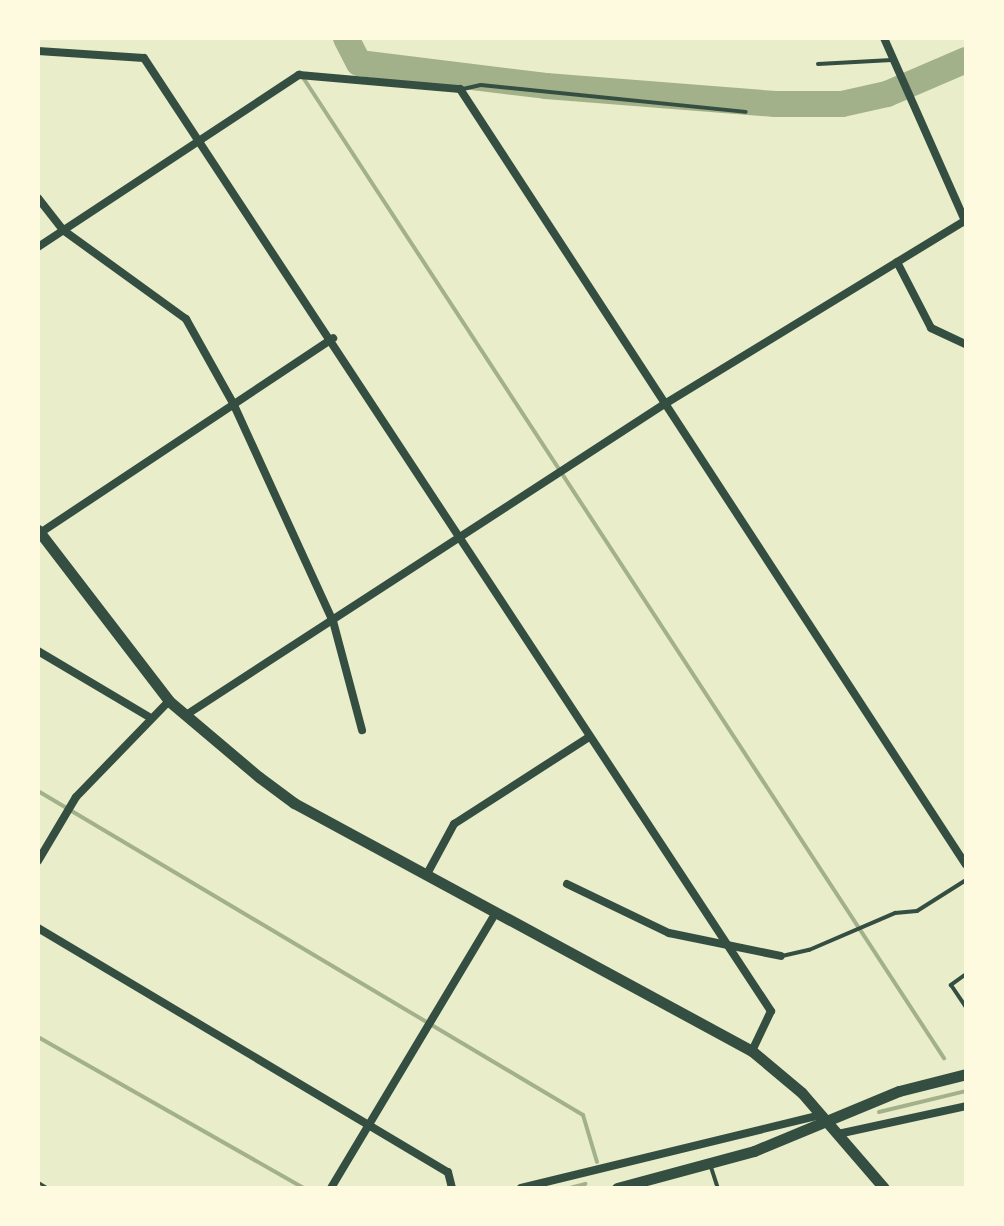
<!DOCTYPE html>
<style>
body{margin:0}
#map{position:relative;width:1004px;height:1226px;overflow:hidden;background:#e9edc9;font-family:Barlow,sans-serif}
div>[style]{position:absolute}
.stream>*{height:4px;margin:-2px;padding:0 2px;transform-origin:2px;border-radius:2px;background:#a3b18a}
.river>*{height:26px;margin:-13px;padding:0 13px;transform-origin:13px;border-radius:13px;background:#a3b18a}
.path>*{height:3px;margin:-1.5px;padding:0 1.5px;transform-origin:1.5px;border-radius:1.5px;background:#344e41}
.service>*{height:4px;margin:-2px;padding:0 2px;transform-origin:2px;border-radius:2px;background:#344e41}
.minor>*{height:8px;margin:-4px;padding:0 4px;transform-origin:4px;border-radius:4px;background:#344e41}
.secondary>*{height:11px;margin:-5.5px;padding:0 5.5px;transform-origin:5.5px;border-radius:5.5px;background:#344e41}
span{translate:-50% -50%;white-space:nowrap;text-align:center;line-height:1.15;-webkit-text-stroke:6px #fefae0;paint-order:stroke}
.frame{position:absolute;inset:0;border:40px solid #fefae0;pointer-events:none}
</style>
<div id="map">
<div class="stream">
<i style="left:304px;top:79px;width:1170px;rotate:56.83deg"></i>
<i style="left:38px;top:791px;width:634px;rotate:30.73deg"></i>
<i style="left:583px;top:1115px;width:49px;rotate:73.4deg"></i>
<i style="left:38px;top:1037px;width:306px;rotate:29.6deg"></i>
<i style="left:879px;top:1112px;width:89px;rotate:-13.6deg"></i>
<i style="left:570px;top:1188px;width:16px;rotate:-15deg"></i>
</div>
<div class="river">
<i style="left:346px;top:38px;width:28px;rotate:63deg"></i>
<i style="left:359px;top:63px;width:188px;rotate:7deg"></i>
<i style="left:546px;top:86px;width:230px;rotate:4.5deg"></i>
<i style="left:775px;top:104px;width:67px"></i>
<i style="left:842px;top:104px;width:46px;rotate:-12.5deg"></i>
<i style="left:887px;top:94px;width:86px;rotate:-23.3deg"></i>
</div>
<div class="path">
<i style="left:38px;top:1182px;width:12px;rotate:31deg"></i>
</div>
<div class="service">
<i style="left:818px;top:64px;width:74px;rotate:-3.1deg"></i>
<i style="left:463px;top:89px;width:18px;rotate:-13deg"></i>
<i style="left:481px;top:85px;width:266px;rotate:5.8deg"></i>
<i style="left:782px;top:956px;width:28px;rotate:-13deg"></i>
<i style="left:809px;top:950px;width:94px;rotate:-23.3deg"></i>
<i style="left:895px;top:913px;width:22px;rotate:-5deg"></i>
<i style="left:917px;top:911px;width:58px;rotate:-32.3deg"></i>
<i style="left:966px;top:974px;width:19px;rotate:144deg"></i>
<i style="left:951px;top:985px;width:27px;rotate:56deg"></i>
<i style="left:710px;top:1164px;width:25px;rotate:72deg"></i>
</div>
<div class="minor">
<i style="left:884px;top:38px;width:202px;rotate:66.1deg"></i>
<i style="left:38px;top:51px;width:106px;rotate:3.8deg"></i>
<i style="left:144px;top:58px;width:1141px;rotate:56.66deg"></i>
<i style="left:771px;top:1011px;width:44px;rotate:115.4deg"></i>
<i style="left:38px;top:198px;width:41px;rotate:52deg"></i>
<i style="left:63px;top:230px;width:152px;rotate:35.9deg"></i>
<i style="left:186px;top:319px;width:96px;rotate:60.8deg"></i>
<i style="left:233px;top:403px;width:240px;rotate:65.4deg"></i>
<i style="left:333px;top:621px;width:113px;rotate:75.1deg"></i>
<i style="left:38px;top:247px;width:313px;rotate:-33.4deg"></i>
<i style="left:299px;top:75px;width:162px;rotate:5deg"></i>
<i style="left:460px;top:89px;width:926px;rotate:56.89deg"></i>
<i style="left:897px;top:262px;width:74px;rotate:62.7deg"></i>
<i style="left:931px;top:328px;width:38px;rotate:25deg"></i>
<i style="left:40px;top:533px;width:352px;rotate:-33.6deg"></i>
<i style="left:38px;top:651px;width:131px;rotate:30.7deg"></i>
<i style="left:186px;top:715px;width:569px;rotate:-33.02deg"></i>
<i style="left:663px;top:405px;width:351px;rotate:-31.4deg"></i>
<i style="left:38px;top:861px;width:74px;rotate:-59.3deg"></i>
<i style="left:76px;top:797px;width:134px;rotate:-45.9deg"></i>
<i style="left:427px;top:874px;width:57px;rotate:-61.6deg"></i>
<i style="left:454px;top:824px;width:161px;rotate:-32.8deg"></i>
<i style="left:567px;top:884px;width:113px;rotate:25.7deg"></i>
<i style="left:669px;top:933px;width:114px;rotate:11.6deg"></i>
<i style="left:38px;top:928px;width:477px;rotate:30.8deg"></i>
<i style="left:448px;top:1172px;width:16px;rotate:76deg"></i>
<i style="left:838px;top:1134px;width:131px;rotate:-12.3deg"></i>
<i style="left:331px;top:1188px;width:322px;rotate:-59.1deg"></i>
<i style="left:521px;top:1188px;width:309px;rotate:-13.7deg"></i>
</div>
<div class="secondary">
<i style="left:38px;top:530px;width:215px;rotate:52.5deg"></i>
<i style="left:169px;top:701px;width:118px;rotate:40.2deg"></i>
<i style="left:259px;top:777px;width:44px;rotate:36.6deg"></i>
<i style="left:294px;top:803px;width:521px;rotate:28.43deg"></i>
<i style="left:752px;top:1051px;width:65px;rotate:40deg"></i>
<i style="left:802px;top:1093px;width:125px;rotate:49.2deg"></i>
<i style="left:617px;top:1188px;width:142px;rotate:-15.1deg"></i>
<i style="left:754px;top:1151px;width:157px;rotate:-22.5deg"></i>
<i style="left:899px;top:1091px;width:69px;rotate:-14.2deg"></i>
</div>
<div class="frame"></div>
</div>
